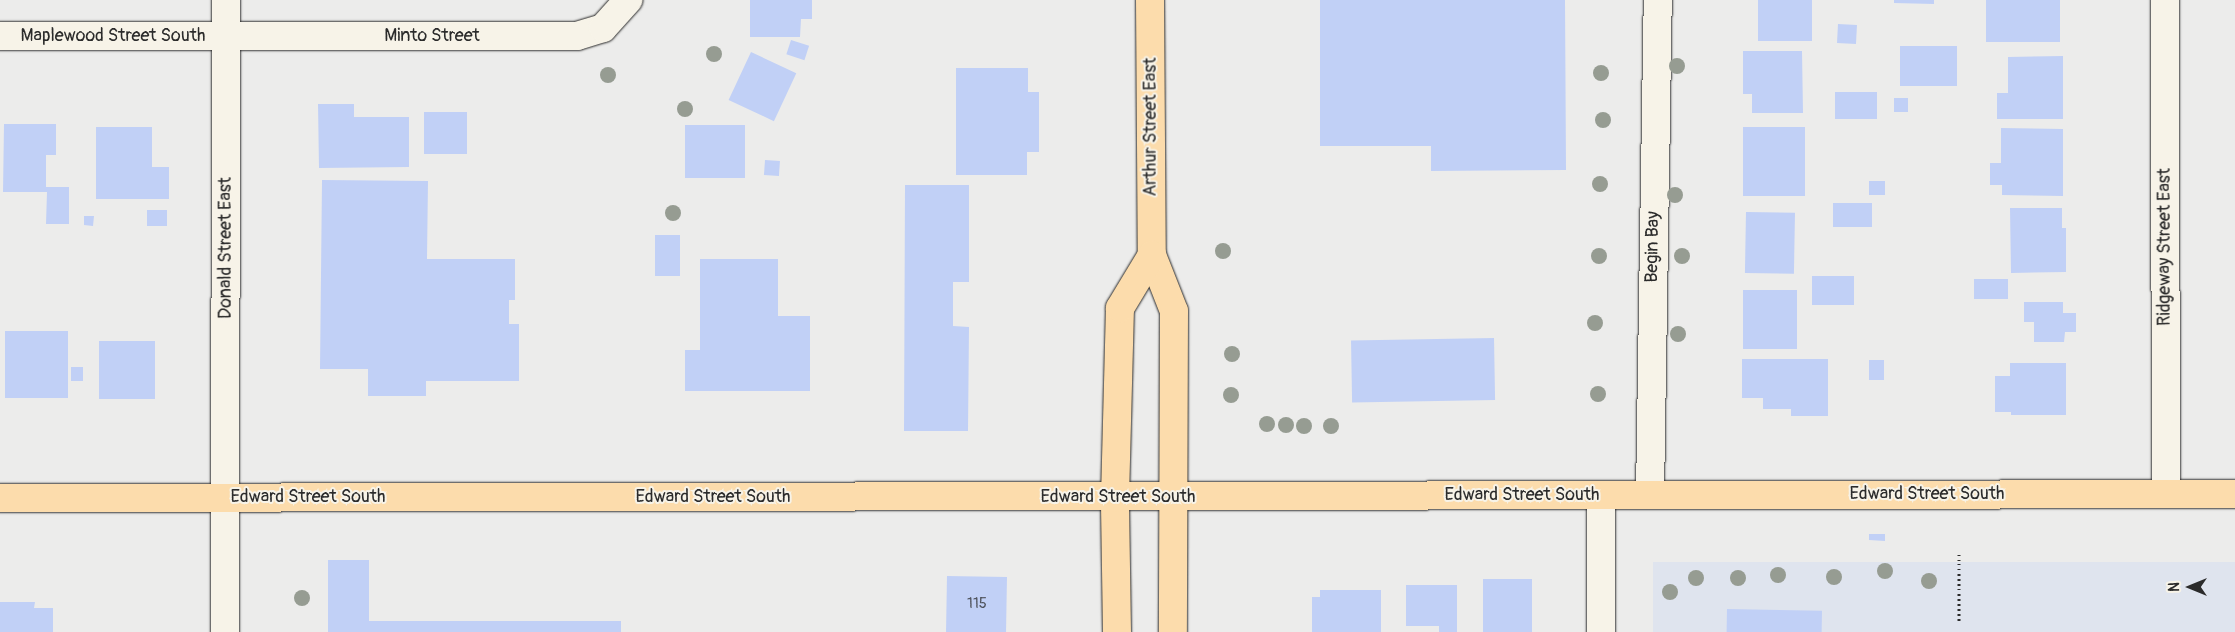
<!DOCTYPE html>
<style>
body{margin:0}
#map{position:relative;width:2235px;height:632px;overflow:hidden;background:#ececeb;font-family:Pangolin,sans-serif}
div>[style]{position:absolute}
.built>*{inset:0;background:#dfe4ee;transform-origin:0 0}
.building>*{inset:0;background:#c1d0f6;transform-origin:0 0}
.path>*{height:3px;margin-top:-1.5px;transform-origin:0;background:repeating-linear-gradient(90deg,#2b2b2b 0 1px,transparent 0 5px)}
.roads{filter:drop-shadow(0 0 1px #2b2b2b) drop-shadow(0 0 1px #2b2b2b)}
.minor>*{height:28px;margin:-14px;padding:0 14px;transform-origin:14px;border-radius:14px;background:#f7f3e8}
.major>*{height:28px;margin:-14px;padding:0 14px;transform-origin:14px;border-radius:14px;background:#fcdcac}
.trees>*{width:16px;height:16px;margin:-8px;border-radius:50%;background:#969c92}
span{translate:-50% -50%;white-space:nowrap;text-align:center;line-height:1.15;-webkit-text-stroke:4px #f7f3e8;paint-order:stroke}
.number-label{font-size:15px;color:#50545e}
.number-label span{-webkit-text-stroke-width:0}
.street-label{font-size:18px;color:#2b2b2b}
.north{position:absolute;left:2165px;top:562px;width:50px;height:50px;-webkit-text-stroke:4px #f7f3e8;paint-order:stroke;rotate:270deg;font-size:14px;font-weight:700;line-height:20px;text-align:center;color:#2b2b2b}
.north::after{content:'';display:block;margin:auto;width:18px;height:22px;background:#2b2b2b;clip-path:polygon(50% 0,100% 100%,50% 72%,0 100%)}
</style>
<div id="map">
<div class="built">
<i style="left:1653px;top:562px;width:582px;height:70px"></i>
</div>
<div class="building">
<i style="clip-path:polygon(750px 0,812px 0,812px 19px,801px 19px,800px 37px,750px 37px)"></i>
<i style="clip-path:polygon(1320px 0,1565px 0,1566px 170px,1431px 171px,1431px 146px,1320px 146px)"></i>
<i style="left:1758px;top:0;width:54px;height:41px"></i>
<i style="clip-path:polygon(1894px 0,1934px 0,1934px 4px,1894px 3px)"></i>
<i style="left:1986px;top:0;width:74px;height:42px"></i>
<i style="left:1838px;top:24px;width:19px;height:19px;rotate:3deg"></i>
<i style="left:791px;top:40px;width:19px;height:15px;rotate:18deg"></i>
<i style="left:1900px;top:46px;width:57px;height:40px"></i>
<i style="clip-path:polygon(1743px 51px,1802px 51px,1803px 113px,1752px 113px,1752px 94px,1743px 94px)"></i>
<i style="left:751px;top:52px;width:50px;height:53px;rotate:25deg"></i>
<i style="clip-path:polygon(2063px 56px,2063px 119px,1997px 119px,1997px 93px,2008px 93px,2008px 57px)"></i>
<i style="clip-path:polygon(956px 68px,1028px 68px,1028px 92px,1039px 92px,1039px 152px,1027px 152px,1027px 175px,956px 175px)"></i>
<i style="left:1835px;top:92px;width:42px;height:27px"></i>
<i style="left:1894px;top:98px;width:14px;height:14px"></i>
<i style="clip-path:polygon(318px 104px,354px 104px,354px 117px,409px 117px,409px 167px,319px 168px)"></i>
<i style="left:424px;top:112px;width:43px;height:42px"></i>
<i style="clip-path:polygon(4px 124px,56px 124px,56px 155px,46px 155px,46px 187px,69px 187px,69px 224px,46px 224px,47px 192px,3px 192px)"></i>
<i style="left:685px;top:125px;width:60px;height:53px"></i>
<i style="clip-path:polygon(96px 127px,152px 127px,152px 167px,169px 167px,169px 199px,96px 199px)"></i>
<i style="left:1743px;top:127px;width:62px;height:69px"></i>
<i style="clip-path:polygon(2001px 128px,2063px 129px,2063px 196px,2002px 195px,2002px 185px,1990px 185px,1990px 163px,2001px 163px)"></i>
<i style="left:765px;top:160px;width:15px;height:15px;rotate:4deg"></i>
<i style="clip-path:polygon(322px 180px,428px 181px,427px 259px,515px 259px,515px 300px,509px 300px,509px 324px,519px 324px,519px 381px,426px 381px,426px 396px,368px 396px,368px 369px,320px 369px)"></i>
<i style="left:1869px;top:181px;width:16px;height:14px"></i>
<i style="clip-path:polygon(905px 185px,969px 185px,969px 282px,953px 282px,953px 326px,969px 327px,968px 431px,904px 431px)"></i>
<i style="left:1833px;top:203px;width:39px;height:24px"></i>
<i style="clip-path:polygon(2010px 208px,2062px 208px,2062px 228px,2066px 228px,2066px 272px,2011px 273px)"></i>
<i style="left:167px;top:210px;width:16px;height:20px;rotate:90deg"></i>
<i style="left:1746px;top:212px;width:49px;height:61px;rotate:1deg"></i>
<i style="clip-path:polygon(84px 216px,94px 216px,93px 226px,84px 225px)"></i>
<i style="left:655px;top:235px;width:25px;height:41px"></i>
<i style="clip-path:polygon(700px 259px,778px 259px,778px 316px,810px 316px,810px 391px,685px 391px,685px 350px,700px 350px)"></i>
<i style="left:1812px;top:276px;width:42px;height:29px"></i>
<i style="left:1974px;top:279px;width:34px;height:20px"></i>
<i style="left:1743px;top:290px;width:54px;height:59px"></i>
<i style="clip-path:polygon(2024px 302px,2063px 302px,2063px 313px,2076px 313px,2076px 332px,2065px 332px,2064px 342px,2034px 342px,2034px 322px,2024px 322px)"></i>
<i style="left:5px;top:331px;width:63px;height:67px"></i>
<i style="left:1494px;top:338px;width:62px;height:143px;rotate:89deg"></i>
<i style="left:99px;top:341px;width:56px;height:58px"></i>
<i style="clip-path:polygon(1742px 359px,1828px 359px,1828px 416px,1791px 416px,1791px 409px,1763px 409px,1763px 398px,1742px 398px)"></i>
<i style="left:1869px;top:360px;width:15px;height:20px"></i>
<i style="clip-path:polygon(2010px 363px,2066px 363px,2066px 415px,2011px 415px,2011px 412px,1995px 412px,1995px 376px,2010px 376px)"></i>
<i style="left:71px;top:367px;width:12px;height:14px"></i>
<i style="clip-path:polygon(1869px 534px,1885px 534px,1885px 541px,1869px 540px)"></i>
<i style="clip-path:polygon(328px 560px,369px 560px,369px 621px,621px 621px,621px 632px,328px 632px)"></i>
<i style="left:947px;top:576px;width:60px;height:56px;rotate:1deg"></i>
<i style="left:1483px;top:579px;width:49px;height:53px"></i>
<i style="clip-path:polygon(1406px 585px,1457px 585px,1457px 632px,1439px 632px,1439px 626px,1406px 626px)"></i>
<i style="clip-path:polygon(1320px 590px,1381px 590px,1381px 632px,1312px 632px,1312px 597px,1320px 597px)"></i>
<i style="clip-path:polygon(0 602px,35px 602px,34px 608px,53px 608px,53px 632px,0 632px)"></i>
<i style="left:1727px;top:609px;width:95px;height:23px;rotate:1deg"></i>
</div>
<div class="path">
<i style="left:1959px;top:554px;width:69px;rotate:90deg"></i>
</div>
<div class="roads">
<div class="minor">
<i style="left:2165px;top:0;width:493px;rotate:89.9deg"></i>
<i style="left:0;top:36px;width:577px"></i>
<i style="left:577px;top:36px;width:27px;rotate:-17deg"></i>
<i style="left:603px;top:28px;width:38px;rotate:-48deg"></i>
<i style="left:1601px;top:495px;width:137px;rotate:90deg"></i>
<i style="left:1650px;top:495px;width:495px;rotate:-89.1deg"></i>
<i style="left:225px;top:632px;width:632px;rotate:-89.91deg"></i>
</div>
<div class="major">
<i style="left:1150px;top:0;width:255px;rotate:89.6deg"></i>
<i style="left:1152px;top:255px;width:60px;rotate:68.6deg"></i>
<i style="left:1174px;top:311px;width:321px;rotate:90.2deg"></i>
<i style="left:0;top:498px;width:2235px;rotate:-0.1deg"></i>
<i style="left:1117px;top:632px;width:134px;rotate:-90.9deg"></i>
<i style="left:1115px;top:498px;width:190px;rotate:-88.5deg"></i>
<i style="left:1120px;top:308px;width:62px;rotate:-58.9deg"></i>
</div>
</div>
<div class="trees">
<i style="left:714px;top:54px"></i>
<i style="left:1677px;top:66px"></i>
<i style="left:1601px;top:73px"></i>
<i style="left:608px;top:75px"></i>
<i style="left:685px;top:109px"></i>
<i style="left:1603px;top:120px"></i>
<i style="left:1600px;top:184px"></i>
<i style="left:1675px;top:195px"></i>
<i style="left:673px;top:213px"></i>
<i style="left:1223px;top:251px"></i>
<i style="left:1599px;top:256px"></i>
<i style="left:1682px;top:256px"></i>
<i style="left:1595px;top:323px"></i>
<i style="left:1678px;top:334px"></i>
<i style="left:1232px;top:354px"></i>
<i style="left:1598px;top:394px"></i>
<i style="left:1231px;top:395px"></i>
<i style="left:1267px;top:424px"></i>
<i style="left:1286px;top:425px"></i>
<i style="left:1304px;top:426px"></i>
<i style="left:1331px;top:426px"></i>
<i style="left:1885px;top:571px"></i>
<i style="left:1778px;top:575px"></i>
<i style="left:1834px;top:577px"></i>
<i style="left:1696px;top:578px"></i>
<i style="left:1738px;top:578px"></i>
<i style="left:1929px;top:581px"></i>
<i style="left:1670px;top:592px"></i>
<i style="left:302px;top:598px"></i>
</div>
<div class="number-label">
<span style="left:977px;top:604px">115</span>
</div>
<div class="street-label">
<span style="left:113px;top:36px">Maplewood Street South</span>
<span style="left:432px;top:36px">Minto Street</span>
<span style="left:1151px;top:127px;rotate:-90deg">Arthur Street East</span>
<span style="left:1653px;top:247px;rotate:-89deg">Begin Bay</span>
<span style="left:2165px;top:247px;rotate:-90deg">Ridgeway Street East</span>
<span style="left:226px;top:248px;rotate:-90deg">Donald Street East</span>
<span style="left:1927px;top:494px">Edward Street South</span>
<span style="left:1522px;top:495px">Edward Street South</span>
<span style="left:308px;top:497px">Edward Street South</span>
<span style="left:713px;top:497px">Edward Street South</span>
<span style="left:1118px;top:497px">Edward Street South</span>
</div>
<div class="north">N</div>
</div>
